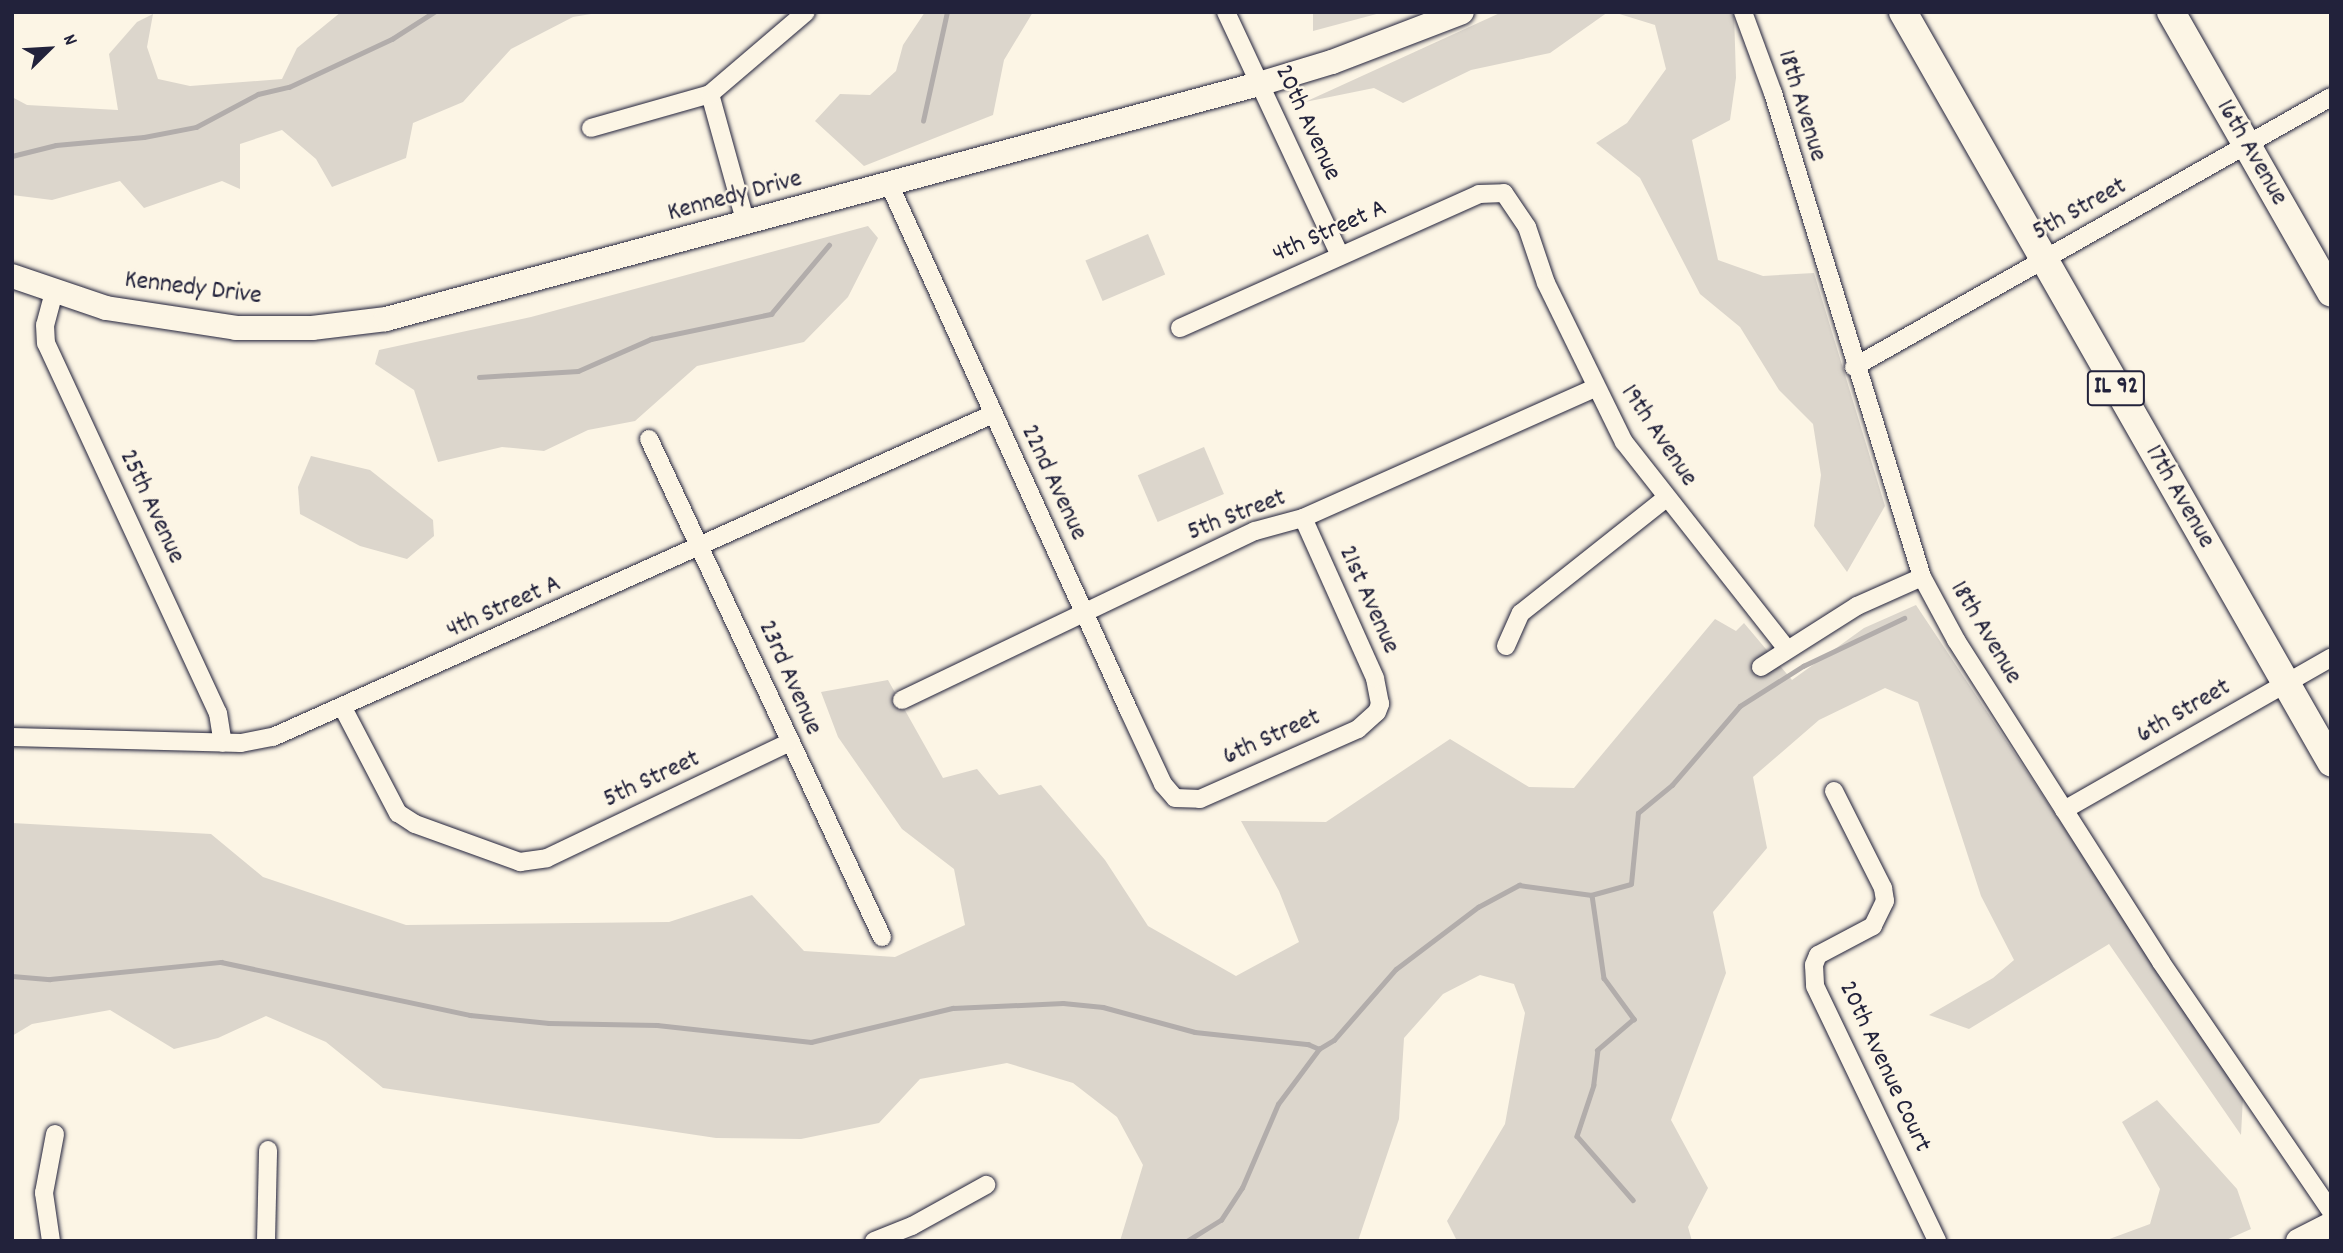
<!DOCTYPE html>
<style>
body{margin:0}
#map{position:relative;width:2343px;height:1253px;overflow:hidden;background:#fcf5e5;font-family:Dekko,sans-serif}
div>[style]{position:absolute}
.green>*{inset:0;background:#dcd6cc;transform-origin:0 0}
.stream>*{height:4.5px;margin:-2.25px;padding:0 2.25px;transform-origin:2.25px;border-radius:2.25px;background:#b2adab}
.roads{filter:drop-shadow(0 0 2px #22223b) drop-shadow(0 0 2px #22223b)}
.street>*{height:18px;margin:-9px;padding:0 9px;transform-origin:9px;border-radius:9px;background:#fcf5e5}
.secondary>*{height:24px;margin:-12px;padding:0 12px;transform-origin:12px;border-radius:12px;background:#fcf5e5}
.primary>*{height:28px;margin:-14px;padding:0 14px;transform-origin:14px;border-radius:14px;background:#fcf5e5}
span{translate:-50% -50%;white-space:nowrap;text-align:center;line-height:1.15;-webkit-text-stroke:5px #fcf5e5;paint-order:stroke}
.shield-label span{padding:2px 5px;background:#fcf5e5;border:2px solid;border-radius:5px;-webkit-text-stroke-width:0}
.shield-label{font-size:24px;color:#22223b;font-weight:700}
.street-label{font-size:26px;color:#22223b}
.frame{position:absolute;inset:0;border:14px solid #22223b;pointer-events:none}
.north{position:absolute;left:14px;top:14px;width:70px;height:70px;-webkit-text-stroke:5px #fcf5e5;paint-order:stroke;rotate:66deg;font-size:19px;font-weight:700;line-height:28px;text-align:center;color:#22223b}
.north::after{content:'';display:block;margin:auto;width:24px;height:32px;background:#22223b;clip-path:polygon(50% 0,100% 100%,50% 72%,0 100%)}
</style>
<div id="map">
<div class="green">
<i style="clip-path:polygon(341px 12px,603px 12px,573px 17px,511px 49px,463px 102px,413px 123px,406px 158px,332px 187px,316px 159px,282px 130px,240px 144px,240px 189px,222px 181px,144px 208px,120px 181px,52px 200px,12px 195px,12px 97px,27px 105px,118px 110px,109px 54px,137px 22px,153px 14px,147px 47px,158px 79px,190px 86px,282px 79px,297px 48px)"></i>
<i style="clip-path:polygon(925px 12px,1033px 12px,1004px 60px,993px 115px,864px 166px,815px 121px,840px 94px,870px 95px,896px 71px,903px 45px)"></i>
<i style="clip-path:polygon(1313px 12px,1384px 12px,1313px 31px)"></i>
<i style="clip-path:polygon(1502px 12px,1608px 12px,1550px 53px,1471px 70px,1403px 103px,1374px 88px,1305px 102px)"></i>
<i style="clip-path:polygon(1613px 12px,1734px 12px,1736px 78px,1730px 120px,1692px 140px,1718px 260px,1763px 276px,1814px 273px,1885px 506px,1847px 572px,1814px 526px,1821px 475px,1813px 424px,1779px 390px,1740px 327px,1700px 294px,1640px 178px,1596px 143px,1627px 123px,1666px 69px,1655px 25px)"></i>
<i style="clip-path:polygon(868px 226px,878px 238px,848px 297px,804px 342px,697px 366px,635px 421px,588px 430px,544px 451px,502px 447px,438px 462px,414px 390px,375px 364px,379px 350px,531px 317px)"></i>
<i style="left:1148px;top:234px;width:44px;height:68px;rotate:67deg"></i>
<i style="left:1204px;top:447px;width:51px;height:72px;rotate:67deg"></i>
<i style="clip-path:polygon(311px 456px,370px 470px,433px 520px,434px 536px,407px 559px,360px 546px,300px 514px,298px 487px)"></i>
<i style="clip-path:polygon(1916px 605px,2243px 1097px,2241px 1135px,2109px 944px,1969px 1029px,1929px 1015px,1993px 978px,2014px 960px,1981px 896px,1918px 702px,1885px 688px,1819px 720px,1753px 777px,1767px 848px,1713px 912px,1726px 973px,1671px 1120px,1708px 1188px,1688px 1227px,1692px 1241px,1457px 1241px,1447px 1221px,1505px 1124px,1525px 1013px,1514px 984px,1480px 975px,1443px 994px,1404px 1038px,1399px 1119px,1358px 1241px,1120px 1241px,1143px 1165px,1117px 1117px,1073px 1083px,1007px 1063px,920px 1079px,879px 1123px,801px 1139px,716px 1138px,383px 1088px,326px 1042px,266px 1016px,218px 1038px,174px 1049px,110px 1010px,32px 1024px,12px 1036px,12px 823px,211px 834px,263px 877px,406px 925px,669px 922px,752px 895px,804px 951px,895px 957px,965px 925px,954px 869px,902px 829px,838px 737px,821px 692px,888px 680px,943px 778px,977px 769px,999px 795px,1041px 785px,1105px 860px,1148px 926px,1236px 976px,1299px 942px,1279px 891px,1241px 821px,1326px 822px,1450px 739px,1529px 787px,1574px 788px,1715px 619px,1736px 631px,1744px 623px,1792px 680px,1864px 628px)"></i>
<i style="clip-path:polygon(2157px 1100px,2237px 1189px,2251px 1229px,2224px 1241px,2104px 1241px,2150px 1224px,2160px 1189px,2122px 1122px)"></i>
</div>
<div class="stream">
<i style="left:923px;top:121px;width:112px;rotate:-77.6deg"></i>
<i style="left:12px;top:156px;width:45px;rotate:-14deg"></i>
<i style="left:56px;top:145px;width:88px;rotate:-5.2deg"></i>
<i style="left:144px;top:137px;width:53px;rotate:-10.9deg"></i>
<i style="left:196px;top:127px;width:70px;rotate:-28deg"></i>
<i style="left:258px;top:94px;width:32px;rotate:-13deg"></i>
<i style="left:289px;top:87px;width:114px;rotate:-25deg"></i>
<i style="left:392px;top:39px;width:50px;rotate:-32.7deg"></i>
<i style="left:479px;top:377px;width:99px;rotate:-3.5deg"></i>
<i style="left:578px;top:371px;width:80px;rotate:-23.7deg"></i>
<i style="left:651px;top:339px;width:123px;rotate:-11.8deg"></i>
<i style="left:771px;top:314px;width:90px;rotate:-50deg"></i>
<i style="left:1592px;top:895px;width:84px;rotate:81.8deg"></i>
<i style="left:1604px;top:978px;width:51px;rotate:53.8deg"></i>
<i style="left:1634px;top:1019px;width:48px;rotate:139.3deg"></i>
<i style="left:1598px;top:1050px;width:35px;rotate:97deg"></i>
<i style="left:1594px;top:1085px;width:54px;rotate:108.4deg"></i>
<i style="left:1577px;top:1136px;width:85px;rotate:48.8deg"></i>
<i style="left:12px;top:976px;width:38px;rotate:5deg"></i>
<i style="left:50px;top:979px;width:172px;rotate:-5.7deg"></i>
<i style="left:221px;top:962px;width:255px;rotate:12deg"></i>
<i style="left:470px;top:1015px;width:79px;rotate:5.8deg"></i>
<i style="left:549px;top:1023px;width:108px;rotate:1.1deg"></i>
<i style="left:657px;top:1025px;width:155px;rotate:6.3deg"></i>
<i style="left:811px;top:1042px;width:146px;rotate:-13.5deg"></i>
<i style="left:953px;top:1008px;width:110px;rotate:-2.6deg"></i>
<i style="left:1063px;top:1003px;width:40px;rotate:5.7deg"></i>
<i style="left:1103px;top:1007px;width:95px;rotate:15.2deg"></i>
<i style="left:1195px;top:1032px;width:114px;rotate:6.1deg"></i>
<i style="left:1308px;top:1044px;width:12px;rotate:24deg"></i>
<i style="left:1187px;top:1241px;width:40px;rotate:-32deg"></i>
<i style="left:1221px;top:1220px;width:38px;rotate:-57deg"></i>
<i style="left:1242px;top:1188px;width:91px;rotate:-66.8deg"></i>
<i style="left:1278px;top:1104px;width:69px;rotate:-53.3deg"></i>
<i style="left:1319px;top:1049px;width:17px;rotate:-31deg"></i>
<i style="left:1334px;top:1040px;width:94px;rotate:-48.9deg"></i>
<i style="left:1396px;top:969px;width:103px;rotate:-37.1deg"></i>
<i style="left:1478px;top:907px;width:47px;rotate:-28.2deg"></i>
<i style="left:1519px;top:885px;width:73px;rotate:7.9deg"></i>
<i style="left:1591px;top:895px;width:41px;rotate:-15.4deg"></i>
<i style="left:1631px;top:884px;width:71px;rotate:-84.4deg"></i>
<i style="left:1638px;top:813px;width:44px;rotate:-39.5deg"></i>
<i style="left:1672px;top:785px;width:104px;rotate:-49.3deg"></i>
<i style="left:1740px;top:706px;width:75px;rotate:-32.4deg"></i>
<i style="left:1803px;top:666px;width:112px;rotate:-25.4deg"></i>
</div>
<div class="roads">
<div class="street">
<i style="left:1226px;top:12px;width:268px;rotate:64.9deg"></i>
<i style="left:1743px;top:12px;width:86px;rotate:69.7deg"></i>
<i style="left:1773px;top:93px;width:506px;rotate:72.89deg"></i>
<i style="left:1922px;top:577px;width:72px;rotate:61.6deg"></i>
<i style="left:1956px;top:640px;width:382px;rotate:57.5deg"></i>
<i style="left:2161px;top:962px;width:301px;rotate:55.7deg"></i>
<i style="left:710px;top:94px;width:135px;rotate:74.5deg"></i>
<i style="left:591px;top:128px;width:124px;rotate:-15.9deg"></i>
<i style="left:710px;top:94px;width:126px;rotate:-40.5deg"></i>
<i style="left:890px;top:186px;width:577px;rotate:65.52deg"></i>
<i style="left:1129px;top:711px;width:81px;rotate:65deg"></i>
<i style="left:1163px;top:784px;width:18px;rotate:49deg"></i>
<i style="left:1175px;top:798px;width:25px;rotate:2deg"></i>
<i style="left:1200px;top:799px;width:173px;rotate:-23.9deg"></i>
<i style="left:1358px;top:729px;width:25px;rotate:-42deg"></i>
<i style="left:1377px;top:712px;width:9px;rotate:-69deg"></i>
<i style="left:1380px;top:704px;width:26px;rotate:-101deg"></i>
<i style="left:1375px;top:678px;width:175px;rotate:-114.2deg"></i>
<i style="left:54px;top:292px;width:34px;rotate:105deg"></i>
<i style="left:45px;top:325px;width:18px;rotate:87deg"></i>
<i style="left:46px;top:343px;width:408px;rotate:65.1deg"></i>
<i style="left:218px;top:713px;width:30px;rotate:81deg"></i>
<i style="left:1180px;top:328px;width:328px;rotate:-24.1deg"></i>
<i style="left:1479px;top:194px;width:25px;rotate:-2deg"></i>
<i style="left:1504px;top:193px;width:41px;rotate:55.9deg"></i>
<i style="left:1527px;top:227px;width:59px;rotate:71.3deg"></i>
<i style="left:1546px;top:283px;width:177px;rotate:63.9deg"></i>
<i style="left:1624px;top:442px;width:263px;rotate:51.8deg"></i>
<i style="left:1854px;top:367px;width:548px;rotate:-29.51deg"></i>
<i style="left:649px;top:439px;width:550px;rotate:64.93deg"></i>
<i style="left:1506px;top:646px;width:36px;rotate:-66deg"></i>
<i style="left:1521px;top:613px;width:185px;rotate:-38.4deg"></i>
<i style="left:1761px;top:667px;width:114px;rotate:-32.4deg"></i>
<i style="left:1857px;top:606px;width:71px;rotate:-24deg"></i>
<i style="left:902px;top:700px;width:391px;rotate:-25.6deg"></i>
<i style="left:1255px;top:531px;width:50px;rotate:-15.2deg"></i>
<i style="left:1303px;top:518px;width:320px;rotate:-24deg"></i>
<i style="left:343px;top:708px;width:119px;rotate:62.4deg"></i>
<i style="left:398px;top:813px;width:20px;rotate:33deg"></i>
<i style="left:415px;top:824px;width:112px;rotate:19.9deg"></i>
<i style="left:520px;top:862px;width:27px;rotate:-8deg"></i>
<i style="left:547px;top:858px;width:267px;rotate:-25.5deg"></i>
<i style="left:12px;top:737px;width:229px;rotate:1.5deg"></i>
<i style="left:241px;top:743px;width:33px;rotate:-11deg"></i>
<i style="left:273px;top:737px;width:789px;rotate:-24.16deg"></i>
<i style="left:1834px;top:791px;width:109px;rotate:63.2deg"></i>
<i style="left:1883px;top:888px;width:13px;rotate:81deg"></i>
<i style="left:1885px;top:901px;width:28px;rotate:116deg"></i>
<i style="left:1873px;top:926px;width:62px;rotate:152.2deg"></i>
<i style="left:1818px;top:955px;width:11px;rotate:112deg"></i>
<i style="left:1814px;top:965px;width:21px;rotate:87deg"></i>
<i style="left:1815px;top:986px;width:283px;rotate:64.4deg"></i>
<i style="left:2064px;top:810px;width:307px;rotate:-29.7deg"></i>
<i style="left:51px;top:1241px;width:49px;rotate:-98.3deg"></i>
<i style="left:44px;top:1193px;width:60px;rotate:-79.4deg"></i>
<i style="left:266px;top:1241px;width:91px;rotate:-88.7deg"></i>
<i style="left:874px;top:1241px;width:41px;rotate:-21.5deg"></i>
<i style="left:912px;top:1226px;width:85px;rotate:-29deg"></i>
</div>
<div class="secondary">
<i style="left:12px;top:276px;width:99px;rotate:18.8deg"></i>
<i style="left:106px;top:308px;width:132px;rotate:8.7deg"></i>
<i style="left:236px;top:328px;width:76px"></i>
<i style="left:312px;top:328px;width:75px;rotate:-6.9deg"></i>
<i style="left:386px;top:319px;width:904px;rotate:-15.07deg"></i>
<i style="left:1259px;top:84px;width:76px;rotate:-16.8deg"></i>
<i style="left:1332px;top:62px;width:139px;rotate:-21deg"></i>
<i style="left:2298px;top:1241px;width:37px;rotate:-27deg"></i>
</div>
<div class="primary">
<i style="left:1903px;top:12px;width:864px;rotate:60.29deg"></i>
<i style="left:2171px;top:12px;width:323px;rotate:60.3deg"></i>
</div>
</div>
<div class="shield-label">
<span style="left:2116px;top:388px">IL 92</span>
</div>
<div class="street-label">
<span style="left:1801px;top:106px;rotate:73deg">18th Avenue</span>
<span style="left:1307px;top:123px;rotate:65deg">20th Avenue</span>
<span style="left:2251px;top:153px;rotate:60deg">16th Avenue</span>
<span style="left:735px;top:197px;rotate:-15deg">Kennedy Drive</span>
<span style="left:2080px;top:210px;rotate:-29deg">5th Street</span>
<span style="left:1330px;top:232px;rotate:-24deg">4th Street A</span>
<span style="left:193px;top:289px;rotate:7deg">Kennedy Drive</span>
<span style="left:1658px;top:436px;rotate:56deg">19th Avenue</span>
<span style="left:1053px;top:483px;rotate:65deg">22nd Avenue</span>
<span style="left:2179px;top:497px;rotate:60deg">17th Avenue</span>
<span style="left:151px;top:507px;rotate:65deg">25th Avenue</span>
<span style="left:1237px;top:516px;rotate:-21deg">5th Street</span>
<span style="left:1368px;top:600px;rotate:66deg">21st Avenue</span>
<span style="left:504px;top:608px;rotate:-24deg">4th Street A</span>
<span style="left:1985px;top:633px;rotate:59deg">18th Avenue</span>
<span style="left:789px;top:678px;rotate:66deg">23rd Avenue</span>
<span style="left:2184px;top:712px;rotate:-30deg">6th Street</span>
<span style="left:1272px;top:738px;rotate:-24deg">6th Street</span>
<span style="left:652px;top:780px;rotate:-25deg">5th Street</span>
<span style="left:1884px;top:1067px;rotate:65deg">20th Avenue Court</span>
</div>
<div class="frame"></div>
<div class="north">N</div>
</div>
